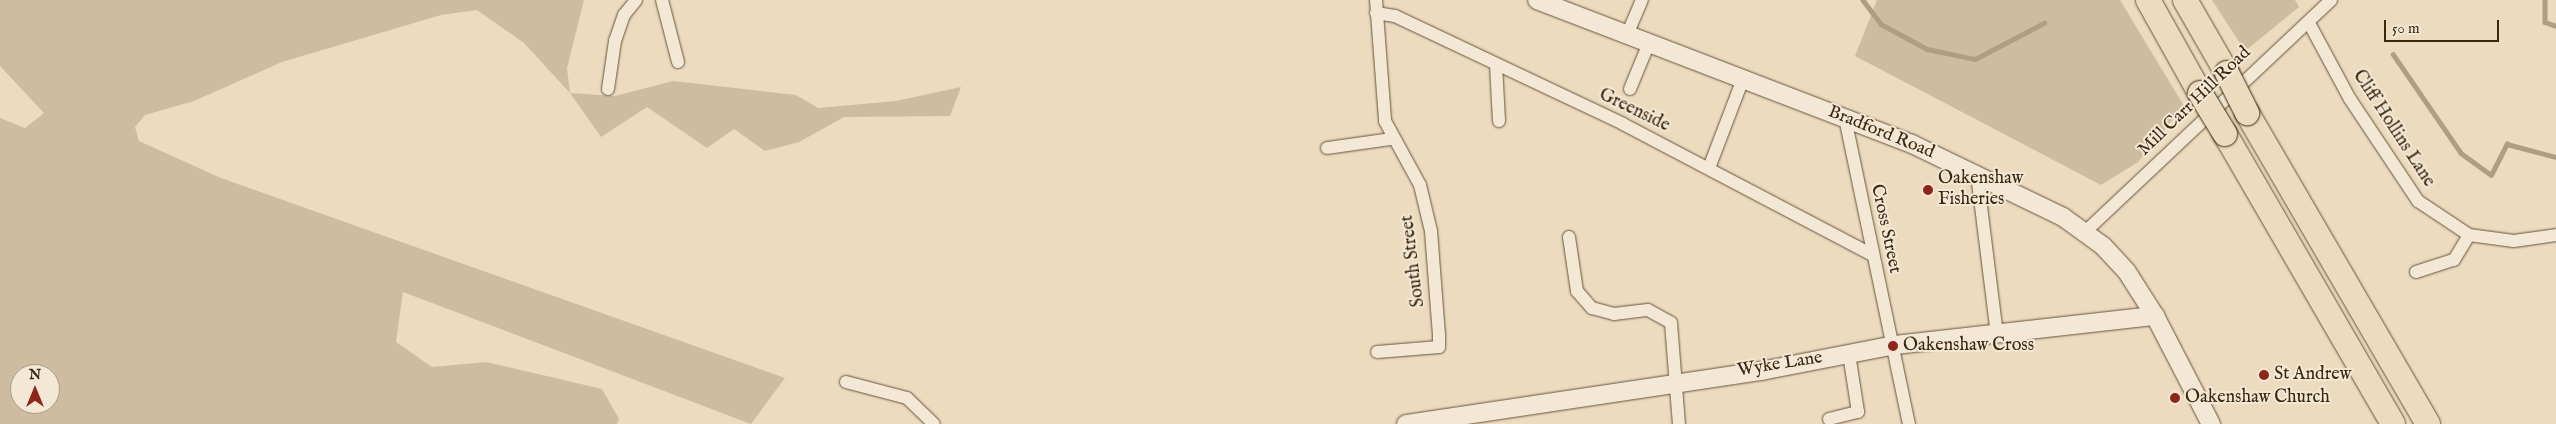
<!DOCTYPE html>
<style>
body{margin:0}
#map{position:relative;width:2556px;height:424px;overflow:hidden;background:#ecdbbe;font-family:"IM FELL English",serif}
div>[style]{position:absolute}
.green>*{inset:0;background:#cebca0}
.stream>*{height:4.5px;margin:-2.25px;padding:0 2.25px;transform-origin:2.25px;border-radius:2.25px;background:#b09e83}
.roads{filter:drop-shadow(0 0 1px #67543c) drop-shadow(0 0 1px #67543c)}
.street>*{height:12px;margin:-6px;padding:0 6px;transform-origin:6px;border-radius:6px;background:#f3e8d5}
.secondary>*{height:18px;margin:-9px;padding:0 9px;transform-origin:9px;border-radius:9px;background:#f3e8d5}
.highway>*{height:24px;margin:-12px;padding:0 12px;transform-origin:12px;border-radius:12px;background:#ecdbbe}
.bridges{filter:drop-shadow(0 0 1px #3b2710) drop-shadow(0 0 1px #3b2710)}
.highway-bridge>*{height:24px;margin:-12px;padding:0 12px;transform-origin:12px;border-radius:12px;background:#ecdbbe}
.dots>*{width:14px;height:14px;translate:-50% -50%;box-sizing:border-box;border:2px solid #f3e8d5;border-radius:50%}
span{translate:-50% -50%;white-space:nowrap;text-align:center;line-height:1.15;-webkit-text-stroke:4px #f3e8d5;paint-order:stroke}
.street-label{font-size:18px;color:#3b2710}
.poi-label{font-size:18px;color:#3b2710}
.left{translate:0 -50%;text-align:left}
.north{position:absolute;left:10px;top:364px;width:50px;height:50px;box-sizing:border-box;background:#f3e8d5;border:1px solid #a99b86;border-radius:50%;rotate:0deg;font-size:14px;font-weight:700;line-height:20px;text-align:center;color:#3b2710}
.north::after{content:'';display:block;margin:auto;width:18px;height:22px;background:#8f2418;clip-path:polygon(50% 0,100% 100%,50% 72%,0 100%)}
.scale{position:absolute;left:2384px;top:20px;width:115px;height:22px;box-sizing:border-box;border:2px solid #3b2710;border-top:0;padding-left:6px;font-size:15px;line-height:18px;white-space:nowrap;color:#3b2710;-webkit-text-stroke:4px #f3e8d5;paint-order:stroke}
</style>
<div id="map">
<div class="green">
<i style="clip-path:polygon(evenodd,0 0,584px 0,567px 68px,570px 93px,615px 96px,673px 81px,796px 95px,818px 108px,896px 101px,961px 87px,950px 116px,844px 117px,799px 142px,765px 151px,734px 129px,707px 148px,647px 107px,601px 137px,570px 93px,524px 43px,477px 10px,441px 15px,282px 62px,194px 101px,145px 115px,135px 127px,139px 141px,221px 178px,785px 378px,751px 424px,403px 292px,396px 342px,432px 367px,486px 362px,602px 389px,619px 419px,617px 424px,0 424px,0 118px,25px 128px,44px 113px,0 66px,0 0,20px 374px,50px 374px,50px 404px,20px 404px,20px 374px)"></i>
<i style="clip-path:polygon(1877px 0,2120px 0,2184px 106px,2138px 162px,2101px 185px,1855px 56px)"></i>
<i style="clip-path:polygon(2212px 0,2295px 0,2299px 7px,2245px 51px)"></i>
</div>
<div class="stream">
<i style="left:1863px;top:0;width:30px;rotate:53deg"></i>
<i style="left:1881px;top:24px;width:52px;rotate:28.5deg"></i>
<i style="left:1927px;top:49px;width:49px;rotate:11.8deg"></i>
<i style="left:1975px;top:59px;width:78px;rotate:-27.6deg"></i>
<i style="left:2545px;top:0;width:22px;rotate:90deg"></i>
<i style="left:2545px;top:22px;width:12px;rotate:20deg"></i>
<i style="left:2393px;top:54px;width:120px;rotate:55.5deg"></i>
<i style="left:2461px;top:153px;width:37px;rotate:36deg"></i>
<i style="left:2491px;top:175px;width:35px;rotate:-63deg"></i>
<i style="left:2507px;top:144px;width:51px;rotate:14.9deg"></i>
</div>
<div class="roads">
<div class="street">
<i style="left:662px;top:0;width:64px;rotate:75.5deg"></i>
<i style="left:1376px;top:0;width:121px;rotate:85.7deg"></i>
<i style="left:1385px;top:121px;width:73px;rotate:61.3deg"></i>
<i style="left:1420px;top:185px;width:47px;rotate:76.6deg"></i>
<i style="left:1431px;top:231px;width:104px;rotate:85.6deg"></i>
<i style="left:1439px;top:335px;width:12px;rotate:90deg"></i>
<i style="left:1439px;top:347px;width:62px;rotate:175.4deg"></i>
<i style="left:1376px;top:13px;width:19px;rotate:9deg"></i>
<i style="left:1395px;top:16px;width:252px;rotate:25.3deg"></i>
<i style="left:1623px;top:124px;width:280px;rotate:27.7deg"></i>
<i style="left:2309px;top:23px;width:86px;rotate:61.7deg"></i>
<i style="left:2350px;top:99px;width:123px;rotate:56.3deg"></i>
<i style="left:2418px;top:201px;width:61px;rotate:33.7deg"></i>
<i style="left:2469px;top:235px;width:45px;rotate:7.6deg"></i>
<i style="left:2514px;top:241px;width:42px;rotate:-8.1deg"></i>
<i style="left:1627px;top:35px;width:38px;rotate:-67deg"></i>
<i style="left:1496px;top:65px;width:56px;rotate:86.9deg"></i>
<i style="left:608px;top:89px;width:49px;rotate:-81.7deg"></i>
<i style="left:615px;top:41px;width:28px;rotate:-71deg"></i>
<i style="left:624px;top:15px;width:19px;rotate:-51deg"></i>
<i style="left:1630px;top:89px;width:50px;rotate:-67.6deg"></i>
<i style="left:1845px;top:118px;width:313px;rotate:78.2deg"></i>
<i style="left:1327px;top:148px;width:65px;rotate:-8deg"></i>
<i style="left:1709px;top:168px;width:95px;rotate:-69.1deg"></i>
<i style="left:1977px;top:174px;width:161px;rotate:82.9deg"></i>
<i style="left:2085px;top:232px;width:338px;rotate:-43.3deg"></i>
<i style="left:1569px;top:237px;width:55px;rotate:81.6deg"></i>
<i style="left:1577px;top:291px;width:23px;rotate:49deg"></i>
<i style="left:1592px;top:308px;width:23px;rotate:15deg"></i>
<i style="left:1614px;top:314px;width:34px;rotate:-7deg"></i>
<i style="left:1648px;top:310px;width:26px;rotate:29deg"></i>
<i style="left:1671px;top:323px;width:101px;rotate:85.5deg"></i>
<i style="left:2416px;top:272px;width:40px;rotate:-18deg"></i>
<i style="left:2454px;top:260px;width:29px;rotate:-59deg"></i>
<i style="left:846px;top:382px;width:63px;rotate:14.7deg"></i>
<i style="left:907px;top:398px;width:37px;rotate:44deg"></i>
<i style="left:1829px;top:419px;width:30px;rotate:-14deg"></i>
<i style="left:1858px;top:412px;width:59px;rotate:-98.8deg"></i>
</div>
<div class="secondary">
<i style="left:1537px;top:0;width:402px;rotate:21deg"></i>
<i style="left:1912px;top:144px;width:168px;rotate:25.8deg"></i>
<i style="left:2063px;top:217px;width:49px;rotate:35.9deg"></i>
<i style="left:2103px;top:246px;width:35px;rotate:47deg"></i>
<i style="left:2127px;top:272px;width:52px;rotate:57.5deg"></i>
<i style="left:2155px;top:316px;width:122px;rotate:62.6deg"></i>
<i style="left:1406px;top:424px;width:359px;rotate:-8.5deg"></i>
<i style="left:1761px;top:371px;width:136px;rotate:-11deg"></i>
<i style="left:1895px;top:345px;width:262px;rotate:-6.4deg"></i>
</div>
<div class="highway">
<i style="left:2148px;top:0;width:107px;rotate:60.8deg"></i>
<i style="left:2185px;top:0;width:84px;rotate:60.1deg"></i>
<i style="left:2247px;top:113px;width:360px;rotate:59.8deg"></i>
<i style="left:2225px;top:134px;width:335px;rotate:59.9deg"></i>
</div>
</div>
<div class="bridges">
<div class="highway-bridge">
<i style="left:2227px;top:73px;width:45px;rotate:63.4deg"></i>
<i style="left:2200px;top:93px;width:48px;rotate:58.6deg"></i>
</div>
</div>
<div class="dots">
<i style="left:1928px;top:190px;background:#8f2418"></i>
<i style="left:1893px;top:346px;background:#8f2418"></i>
<i style="left:2264px;top:375px;background:#8f2418"></i>
<i style="left:2175px;top:398px;background:#8f2418"></i>
</div>
<div class="street-label">
<span style="left:2195px;top:102px;rotate:-44deg">Mill Carr Hill Road</span>
<span style="left:1634px;top:111px;rotate:26deg">Greenside</span>
<span style="left:2393px;top:129px;rotate:57deg">Cliff Hollins Lane</span>
<span style="left:1881px;top:133px;rotate:22deg">Bradford Road</span>
<span style="left:1885px;top:229px;rotate:78deg">Cross Street</span>
<span style="left:1414px;top:261px;rotate:-97deg">South Street</span>
<span style="left:1780px;top:365px;rotate:-9deg">Wyke Lane</span>
</div>
<div class="poi-label">
<span class="left" style="left:1938px;top:190px">Oakenshaw<br>Fisheries</span>
<span class="left" style="left:1903px;top:346px">Oakenshaw Cross</span>
<span class="left" style="left:2274px;top:375px">St Andrew</span>
<span class="left" style="left:2185px;top:398px">Oakenshaw Church</span>
</div>
<div class="north">N</div>
<div class="scale">50 m</div>
</div>
